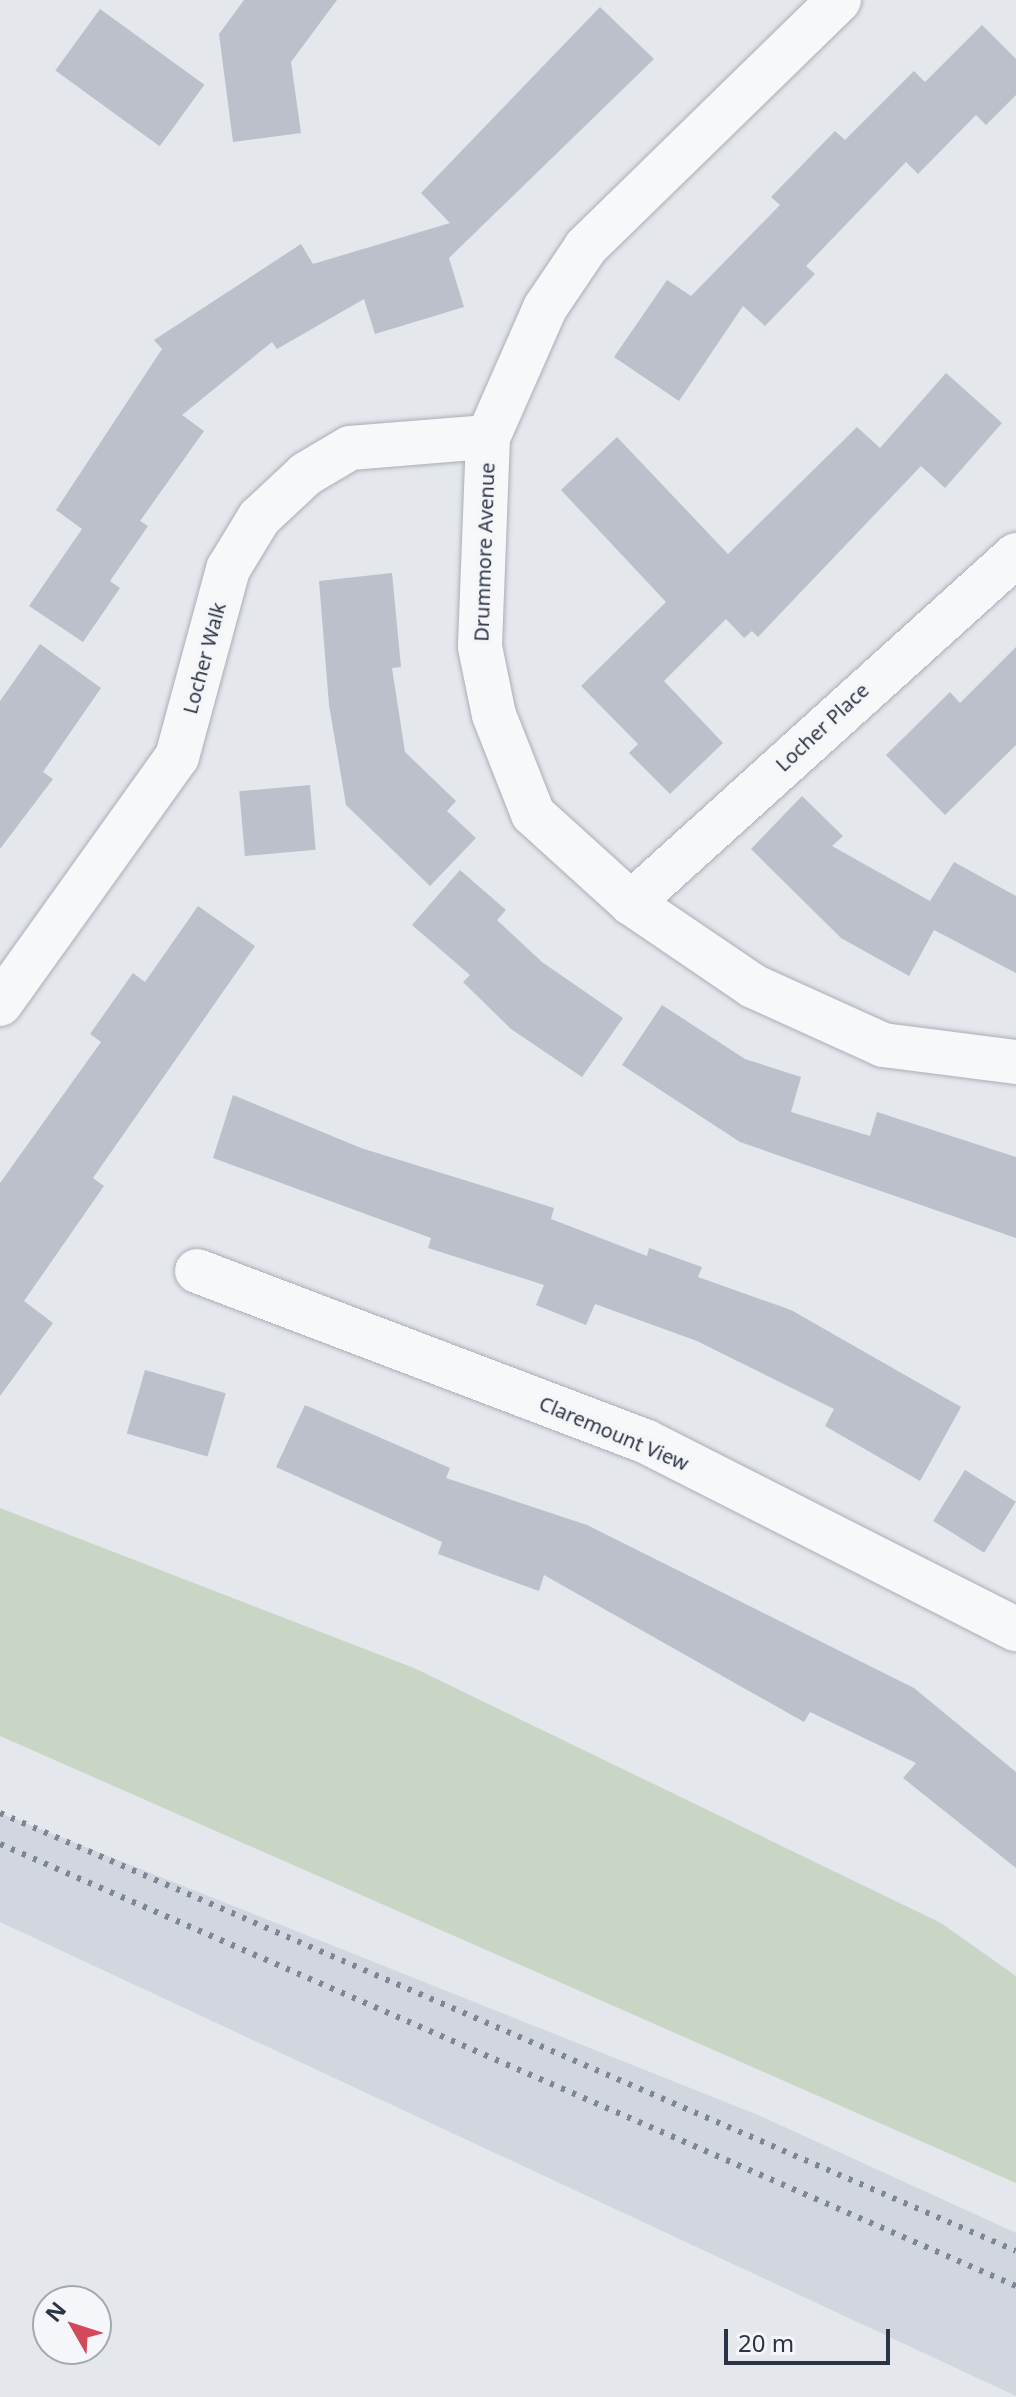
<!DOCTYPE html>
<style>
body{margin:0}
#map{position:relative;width:1016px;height:2397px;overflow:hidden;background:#e4e7ec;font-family:"Noto Sans",sans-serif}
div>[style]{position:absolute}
.built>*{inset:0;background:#d2d6de}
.green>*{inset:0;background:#c9d6c5}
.building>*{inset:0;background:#bbc0ca;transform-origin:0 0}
.roads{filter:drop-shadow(0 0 2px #a9aeb7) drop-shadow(0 0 2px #a9aeb7)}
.street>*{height:44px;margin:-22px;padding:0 22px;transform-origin:22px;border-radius:22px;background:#f7f8fa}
.rail>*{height:6px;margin-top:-3px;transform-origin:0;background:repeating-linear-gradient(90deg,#7d8696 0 4px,transparent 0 12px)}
span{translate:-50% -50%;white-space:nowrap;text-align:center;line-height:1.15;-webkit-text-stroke:7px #f4f6f9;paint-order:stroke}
.street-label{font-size:20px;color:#2b3445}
.north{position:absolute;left:32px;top:2285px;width:80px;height:80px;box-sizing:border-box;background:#f4f6f9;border:2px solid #a4a8b1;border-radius:50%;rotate:309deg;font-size:22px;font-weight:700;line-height:32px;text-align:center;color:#2b3445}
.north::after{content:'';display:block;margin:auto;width:28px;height:36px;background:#d1495b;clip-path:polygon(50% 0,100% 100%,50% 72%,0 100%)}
.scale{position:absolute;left:724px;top:2329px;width:166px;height:36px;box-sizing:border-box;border:4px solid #2b3445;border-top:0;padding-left:10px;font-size:24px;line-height:28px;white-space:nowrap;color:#2b3445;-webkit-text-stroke:6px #f4f6f9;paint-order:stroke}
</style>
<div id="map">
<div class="built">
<i style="clip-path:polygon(0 1813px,758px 2115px,1016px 2233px,1016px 2396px,0 1922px)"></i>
</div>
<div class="green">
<i style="clip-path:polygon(0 1508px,414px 1668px,941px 1923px,1016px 1976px,1016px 2183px,0 1736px)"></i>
</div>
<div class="building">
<i style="clip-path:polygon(244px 0,337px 0,291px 62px,301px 133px,233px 142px,219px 34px)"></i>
<i style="clip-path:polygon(600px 7px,654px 59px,449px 258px,464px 307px,375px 334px,364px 299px,277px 349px,272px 342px,182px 415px,204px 431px,140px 521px,148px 526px,110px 581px,120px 588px,83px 642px,29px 606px,82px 529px,56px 510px,162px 349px,154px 340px,301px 244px,313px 264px,450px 223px,421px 193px)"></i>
<i style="left:100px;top:9px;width:129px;height:76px;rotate:36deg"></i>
<i style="clip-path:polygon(982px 25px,1016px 59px,1016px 95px,986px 125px,976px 115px,918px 174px,906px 162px,806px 266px,815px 274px,765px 326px,743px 306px,679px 401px,614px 357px,667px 280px,691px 296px,780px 205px,771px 197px,835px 131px,845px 140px,914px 71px,925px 82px)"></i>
<i style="clip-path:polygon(946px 373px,1002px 423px,945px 488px,921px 466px,758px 637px,752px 631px,744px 638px,726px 619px,664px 681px,723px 743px,670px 794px,629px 753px,638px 744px,581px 686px,666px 602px,561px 490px,617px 437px,728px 554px,857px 427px,880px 448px)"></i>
<i style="clip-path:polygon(392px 573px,401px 667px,392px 668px,405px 752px,456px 801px,447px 811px,476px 838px,430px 886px,346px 805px,329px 705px,319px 581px)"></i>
<i style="clip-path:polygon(40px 644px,101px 688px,43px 772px,53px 779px,0 849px,0 701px)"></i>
<i style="clip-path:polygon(1016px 647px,1016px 745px,945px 815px,886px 755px,950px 692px,960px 703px)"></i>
<i style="left:310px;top:785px;width:65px;height:71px;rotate:85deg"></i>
<i style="clip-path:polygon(802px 796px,843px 836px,832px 846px,930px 901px,954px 862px,1016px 896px,1016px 973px,934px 930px,909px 976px,841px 938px,751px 849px)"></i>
<i style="clip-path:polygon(460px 870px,506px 910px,497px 920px,542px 962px,623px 1018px,582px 1077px,511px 1029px,463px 982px,470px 975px,412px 925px)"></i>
<i style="clip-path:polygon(198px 906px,255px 946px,93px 1178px,104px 1186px,24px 1301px,53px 1323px,0 1396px,0 1183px,101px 1042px,90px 1034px,133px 973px,145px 982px)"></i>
<i style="clip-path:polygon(662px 1005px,745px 1059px,801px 1077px,791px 1112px,870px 1136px,877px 1112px,1016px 1157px,1016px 1238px,740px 1142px,622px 1065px)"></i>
<i style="clip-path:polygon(233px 1095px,361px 1148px,554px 1208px,551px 1219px,647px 1256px,649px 1248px,702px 1267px,698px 1277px,791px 1310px,961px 1407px,920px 1481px,825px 1426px,834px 1409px,697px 1341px,595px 1304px,586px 1325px,536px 1305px,544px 1285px,428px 1248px,431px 1238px,213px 1158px)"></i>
<i style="left:145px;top:1370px;width:84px;height:66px;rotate:16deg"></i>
<i style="clip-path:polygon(305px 1405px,450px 1468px,446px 1478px,587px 1525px,914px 1688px,1016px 1772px,1016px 1868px,903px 1778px,916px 1763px,810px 1712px,804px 1722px,544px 1575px,539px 1591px,438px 1554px,442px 1542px,276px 1467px)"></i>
<i style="left:965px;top:1470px;width:60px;height:60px;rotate:32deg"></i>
</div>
<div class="roads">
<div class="street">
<i style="left:839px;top:0;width:354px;rotate:135.7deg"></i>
<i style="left:586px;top:247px;width:73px;rotate:123.9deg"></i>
<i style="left:545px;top:308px;width:141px;rotate:113.8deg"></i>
<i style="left:488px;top:437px;width:210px;rotate:92.2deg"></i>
<i style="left:480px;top:647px;width:69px;rotate:78.4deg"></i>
<i style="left:494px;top:715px;width:106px;rotate:68.5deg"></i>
<i style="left:533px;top:814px;width:132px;rotate:42.2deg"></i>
<i style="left:631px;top:903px;width:148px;rotate:34.2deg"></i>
<i style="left:753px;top:986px;width:143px;rotate:24.4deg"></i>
<i style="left:883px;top:1045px;width:134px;rotate:7.3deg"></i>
<i style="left:631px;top:903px;width:519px;rotate:-42.11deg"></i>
<i style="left:0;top:1004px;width:304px;rotate:-54.4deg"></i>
<i style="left:177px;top:757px;width:195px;rotate:-74.8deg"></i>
<i style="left:228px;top:569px;width:60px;rotate:-58.7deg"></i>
<i style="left:259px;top:518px;width:64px;rotate:-43.1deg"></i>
<i style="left:306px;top:474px;width:51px;rotate:-30.6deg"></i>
<i style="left:350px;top:448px;width:138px;rotate:-4.6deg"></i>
<i style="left:197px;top:1271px;width:481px;rotate:20.8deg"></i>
<i style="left:647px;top:1442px;width:414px;rotate:26.9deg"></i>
</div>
</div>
<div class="rail">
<i style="left:0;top:1813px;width:1106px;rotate:23.32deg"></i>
<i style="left:0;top:1844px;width:1108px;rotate:23.51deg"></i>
</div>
<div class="street-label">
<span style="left:484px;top:552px;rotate:-88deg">Drummore Avenue</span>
<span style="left:204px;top:658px;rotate:-75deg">Locher Walk</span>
<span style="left:822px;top:727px;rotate:-43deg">Locher Place</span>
<span style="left:614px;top:1433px;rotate:23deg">Claremount View</span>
</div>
<div class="north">N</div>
<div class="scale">20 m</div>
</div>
